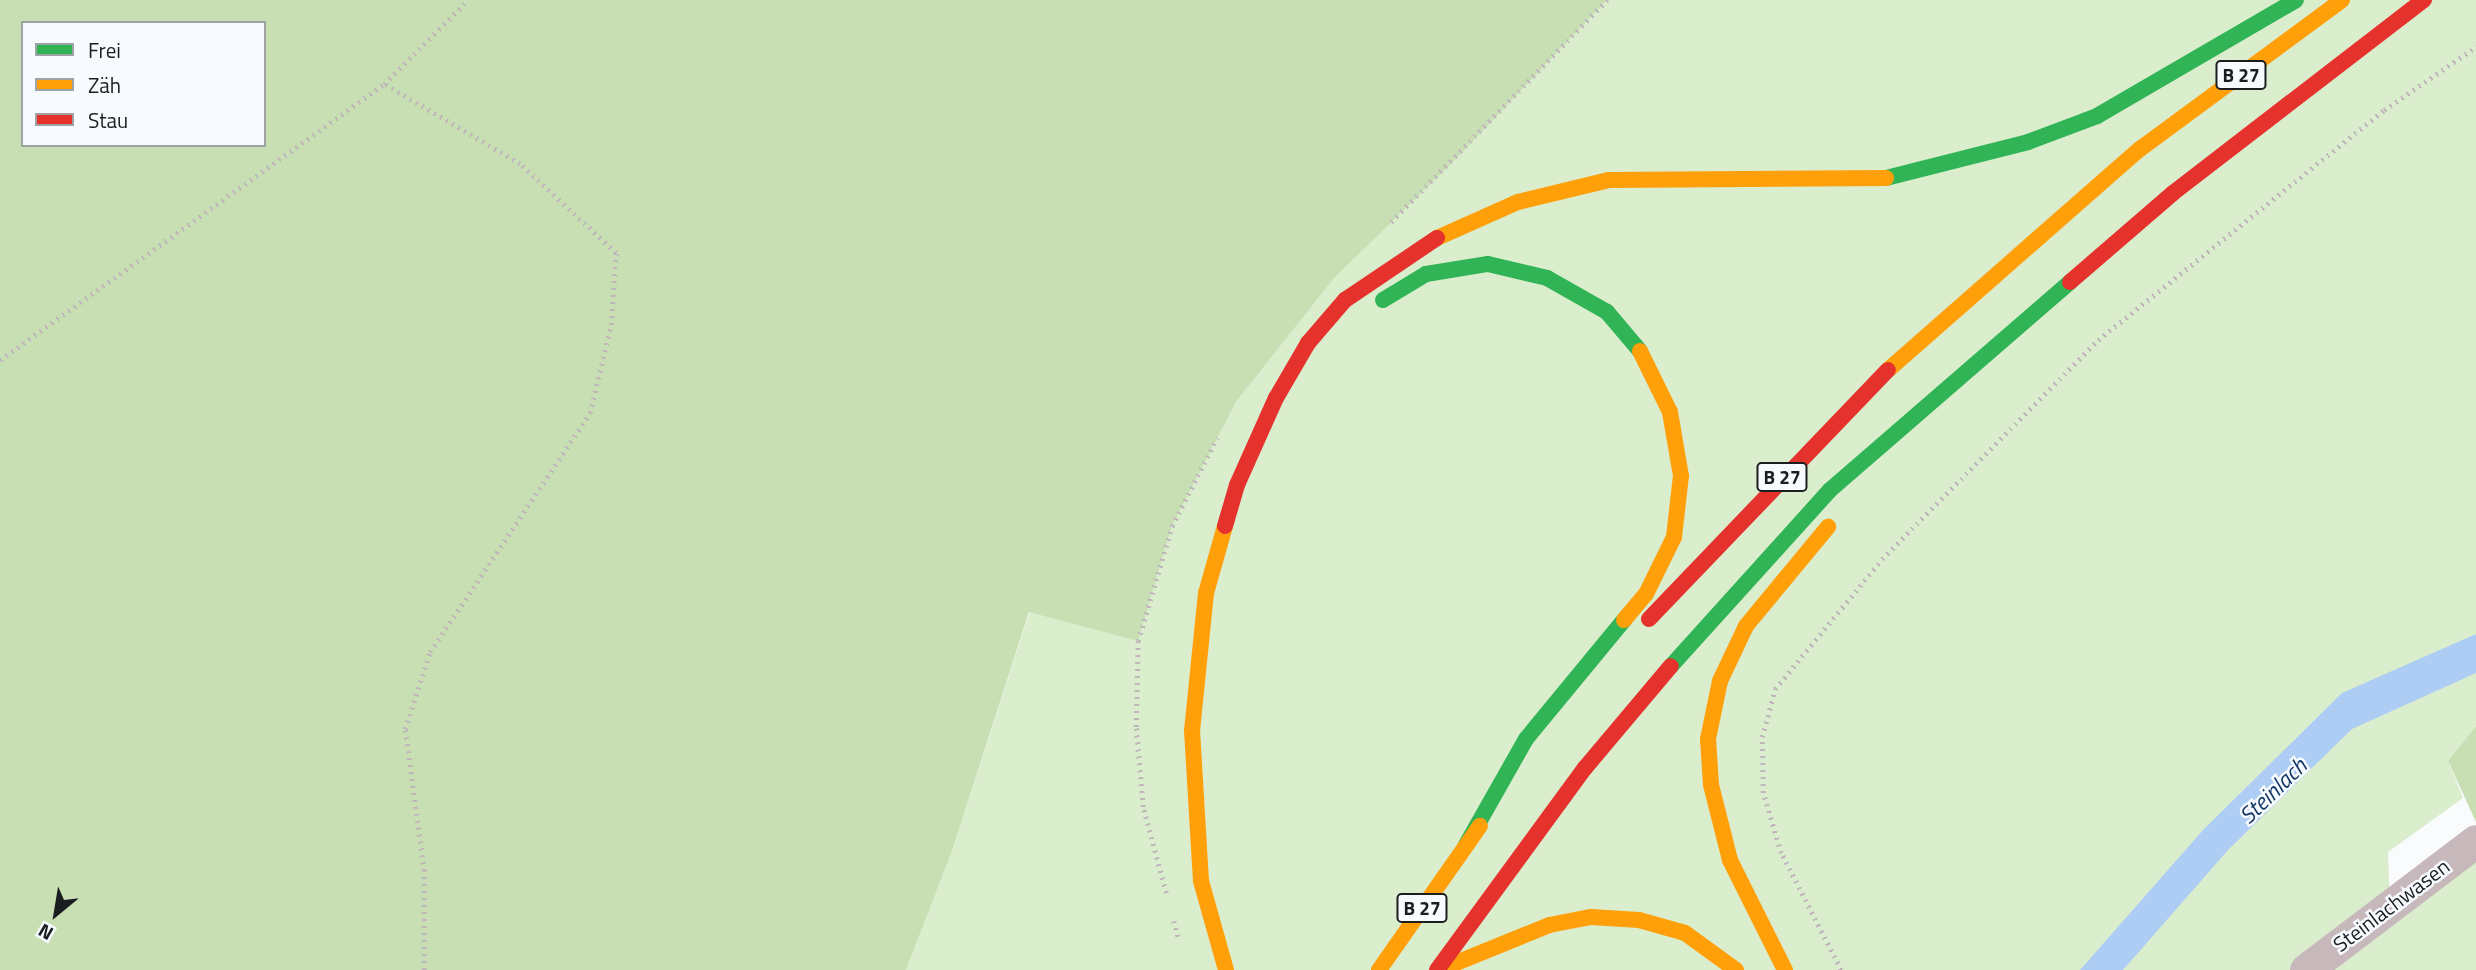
<!DOCTYPE html>
<meta charset="utf-8">
<style>
body{margin:0}
#map{position:relative;width:2476px;height:970px;overflow:hidden;background:#f9fbfd;font-family:"Titillium Web",sans-serif}
div>[style]{position:absolute}
.green>*{inset:0;background:#daedcc}
.forest>*{inset:0;background:#c7dfb3}
.water>*{inset:0;background:#adcdf5}
.path>*{height:4.5px;margin-top:-2.25px;transform-origin:0;background:repeating-linear-gradient(90deg,#c0b7ba 0 2px,transparent 0 7px)}
.street>*{height:33px;margin:-16.5px;padding:0 16.5px;transform-origin:16.5px;border-radius:16.5px;background:#c7b8bc}
.fast>*{height:16px;margin:-8px;padding:0 8px;transform-origin:8px;border-radius:8px;background:#30b455}
.slow>*{height:16px;margin:-8px;padding:0 8px;transform-origin:8px;border-radius:8px;background:#ff9f0a}
.jam>*{height:16px;margin:-8px;padding:0 8px;transform-origin:8px;border-radius:8px;background:#e5322d}
span{translate:-50% -50%;white-space:nowrap;text-align:center;line-height:1.15;-webkit-text-stroke:5px #f7fbff;paint-order:stroke}
.shield-label span{padding:2px 5px;background:#f7fbff;border:2px solid;border-radius:5px;-webkit-text-stroke-width:0}
.shield-label{font-size:19px;color:#1b1e20;font-weight:700}
.street-label{font-size:21px;color:#1b1e20}
.water-label{font-size:23px;color:#143865;font-style:italic}
.legend{position:absolute;left:21px;top:21px;width:245px;height:126px;box-sizing:border-box;background:#f7fbff;border:2px solid #9fa3a6;margin:0;padding:9px 12px;list-style:none;font-size:21px;color:#1b1e20}
.legend li{display:flex;align-items:center;gap:14px;height:35px}
.legend b{width:35px;border:2px solid #9fa3a6}
.north{position:absolute;left:21px;top:879px;width:70px;height:70px;-webkit-text-stroke:5px #f7fbff;paint-order:stroke;rotate:210deg;font-size:19px;font-weight:700;line-height:28px;text-align:center;color:#1b1e20}
.north::after{content:'';display:block;margin:auto;width:24px;height:32px;background:#1b1e20;clip-path:polygon(50% 0,100% 100%,50% 72%,0 100%)}
</style>
<div id="map">
<div class="green">
<i style="clip-path:polygon(1604px 0,2476px 0,2476px 726px,2448px 761px,2463px 798px,2388px 852px,2390px 904px,2476px 841px,2476px 970px,906px 970px,951px 854px,1030px 611px,1138px 641px,1172px 526px,1236px 402px,1335px 277px)"></i>
</div>
<div class="forest">
<i style="clip-path:polygon(evenodd,0 0,1607px 0,1450px 165px,1335px 277px,1236px 402px,1172px 526px,1138px 641px,1029px 612px,951px 854px,906px 970px,0 970px,0 0,23px 23px,264px 23px,264px 145px,23px 145px,23px 23px)"></i>
<i style="clip-path:polygon(2476px 726px,2476px 822px,2448px 761px)"></i>
</div>
<div class="water">
<i style="clip-path:polygon(2476px 634px,2476px 673px,2352px 729px,2228px 850px,2123px 970px,2080px 970px,2204px 829px,2342px 693px)"></i>
</div>
<div class="path">
<i style="left:1391px;top:222px;width:310px;rotate:-45.8deg"></i>
<i style="left:0;top:360px;width:473px;rotate:-35.7deg"></i>
<i style="left:1166px;top:893px;width:89px;rotate:-105deg"></i>
<i style="left:1143px;top:807px;width:80px;rotate:-95deg"></i>
<i style="left:1136px;top:727px;width:86px;rotate:-88.7deg"></i>
<i style="left:1138px;top:641px;width:120px;rotate:-73.5deg"></i>
<i style="left:1172px;top:526px;width:99px;rotate:-62.9deg"></i>
<i style="left:1174px;top:921px;width:20px;rotate:75deg"></i>
<i style="left:424px;top:970px;width:99px;rotate:-90deg"></i>
<i style="left:424px;top:871px;width:143px;rotate:-97.6deg"></i>
<i style="left:405px;top:729px;width:81px;rotate:-72deg"></i>
<i style="left:430px;top:652px;width:288px;rotate:-56.2deg"></i>
<i style="left:590px;top:413px;width:90px;rotate:-76.6deg"></i>
<i style="left:611px;top:325px;width:72px;rotate:-86deg"></i>
<i style="left:616px;top:253px;width:131px;rotate:-137.2deg"></i>
<i style="left:520px;top:164px;width:158px;rotate:-149.5deg"></i>
<i style="left:384px;top:84px;width:119px;rotate:-45deg"></i>
<i style="left:1841px;top:970px;width:131px;rotate:-117.1deg"></i>
<i style="left:1781px;top:853px;width:63px;rotate:-106.7deg"></i>
<i style="left:1763px;top:793px;width:56px;rotate:-91deg"></i>
<i style="left:1762px;top:737px;width:50px;rotate:-74.8deg"></i>
<i style="left:1775px;top:689px;width:168px;rotate:-50.5deg"></i>
<i style="left:1882px;top:559px;width:308px;rotate:-45.4deg"></i>
<i style="left:2098px;top:340px;width:367px;rotate:-38.8deg"></i>
<i style="left:2384px;top:110px;width:112px;rotate:-34.4deg"></i>
</div>
<div class="street">
<i style="left:2306px;top:970px;width:213px;rotate:-37.2deg"></i>
</div>
<div class="fast">
<i style="left:1886px;top:178px;width:146px;rotate:-14.2deg"></i>
<i style="left:2028px;top:142px;width:74px;rotate:-20.6deg"></i>
<i style="left:2097px;top:116px;width:230px;rotate:-30.2deg"></i>
<i style="left:1383px;top:300px;width:50px;rotate:-31.2deg"></i>
<i style="left:1426px;top:274px;width:63px;rotate:-9.2deg"></i>
<i style="left:1488px;top:264px;width:61px;rotate:13.3deg"></i>
<i style="left:1547px;top:278px;width:69px;rotate:29.5deg"></i>
<i style="left:1607px;top:312px;width:51px;rotate:49.8deg"></i>
<i style="left:1671px;top:666px;width:237px;rotate:-47.9deg"></i>
<i style="left:1830px;top:490px;width:318px;rotate:-40.9deg"></i>
<i style="left:1466px;top:845px;width:122px;rotate:-60.5deg"></i>
<i style="left:1526px;top:739px;width:154px;rotate:-50.5deg"></i>
</div>
<div class="slow">
<i style="left:1437px;top:238px;width:89px;rotate:-24deg"></i>
<i style="left:1518px;top:202px;width:94px;rotate:-13.6deg"></i>
<i style="left:1609px;top:180px;width:277px;rotate:-0.4deg"></i>
<i style="left:1888px;top:370px;width:335px;rotate:-41.3deg"></i>
<i style="left:2140px;top:149px;width:251px;rotate:-36.4deg"></i>
<i style="left:1225px;top:526px;width:70px;rotate:105.8deg"></i>
<i style="left:1206px;top:593px;width:138px;rotate:95.8deg"></i>
<i style="left:1192px;top:730px;width:151px;rotate:86.6deg"></i>
<i style="left:1201px;top:881px;width:92px;rotate:74.3deg"></i>
<i style="left:1624px;top:620px;width:34px;rotate:-50deg"></i>
<i style="left:1646px;top:594px;width:64px;rotate:-63.8deg"></i>
<i style="left:1674px;top:537px;width:61px;rotate:-83.5deg"></i>
<i style="left:1681px;top:476px;width:65px;rotate:-99.8deg"></i>
<i style="left:1670px;top:412px;width:68px;rotate:-116.2deg"></i>
<i style="left:1379px;top:970px;width:176px;rotate:-55deg"></i>
<i style="left:1439px;top:970px;width:119px;rotate:-22.2deg"></i>
<i style="left:1549px;top:925px;width:43px;rotate:-10.8deg"></i>
<i style="left:1591px;top:917px;width:48px;rotate:3.6deg"></i>
<i style="left:1639px;top:920px;width:48px;rotate:15.8deg"></i>
<i style="left:1685px;top:933px;width:63px;rotate:36deg"></i>
<i style="left:1785px;top:970px;width:123px;rotate:-116.6deg"></i>
<i style="left:1730px;top:860px;width:77px;rotate:-104.2deg"></i>
<i style="left:1711px;top:785px;width:46px;rotate:-93.7deg"></i>
<i style="left:1708px;top:739px;width:59px;rotate:-78.3deg"></i>
<i style="left:1720px;top:681px;width:61px;rotate:-64.7deg"></i>
<i style="left:1746px;top:626px;width:129px;rotate:-50.4deg"></i>
</div>
<div class="jam">
<i style="left:2070px;top:282px;width:136px;rotate:-40.8deg"></i>
<i style="left:2173px;top:193px;width:317px;rotate:-37.6deg"></i>
<i style="left:1225px;top:526px;width:43px;rotate:-73.7deg"></i>
<i style="left:1237px;top:485px;width:95px;rotate:-65.9deg"></i>
<i style="left:1276px;top:398px;width:64px;rotate:-59.8deg"></i>
<i style="left:1308px;top:343px;width:57px;rotate:-49.3deg"></i>
<i style="left:1345px;top:300px;width:111px;rotate:-34deg"></i>
<i style="left:1649px;top:619px;width:345px;rotate:-46.2deg"></i>
<i style="left:1437px;top:970px;width:250px;rotate:-53.8deg"></i>
<i style="left:1585px;top:768px;width:133px;rotate:-49.9deg"></i>
</div>
<div class="shield-label">
<span style="left:2241px;top:75px">B 27</span>
<span style="left:1782px;top:477px">B 27</span>
<span style="left:1422px;top:908px">B 27</span>
</div>
<div class="street-label">
<span style="left:2391px;top:905px;rotate:-37deg">Steinlachwasen</span>
</div>
<div class="water-label">
<span style="left:2273px;top:791px;rotate:-44deg">Steinlach</span>
</div>
<ul class="legend">
<li><b style="height:9px;background:#30b455"></b>Frei</li>
<li><b style="height:9px;background:#ff9f0a"></b>Zäh</li>
<li><b style="height:9px;background:#e5322d"></b>Stau</li>
</ul>
<div class="north">N</div>
</div>
